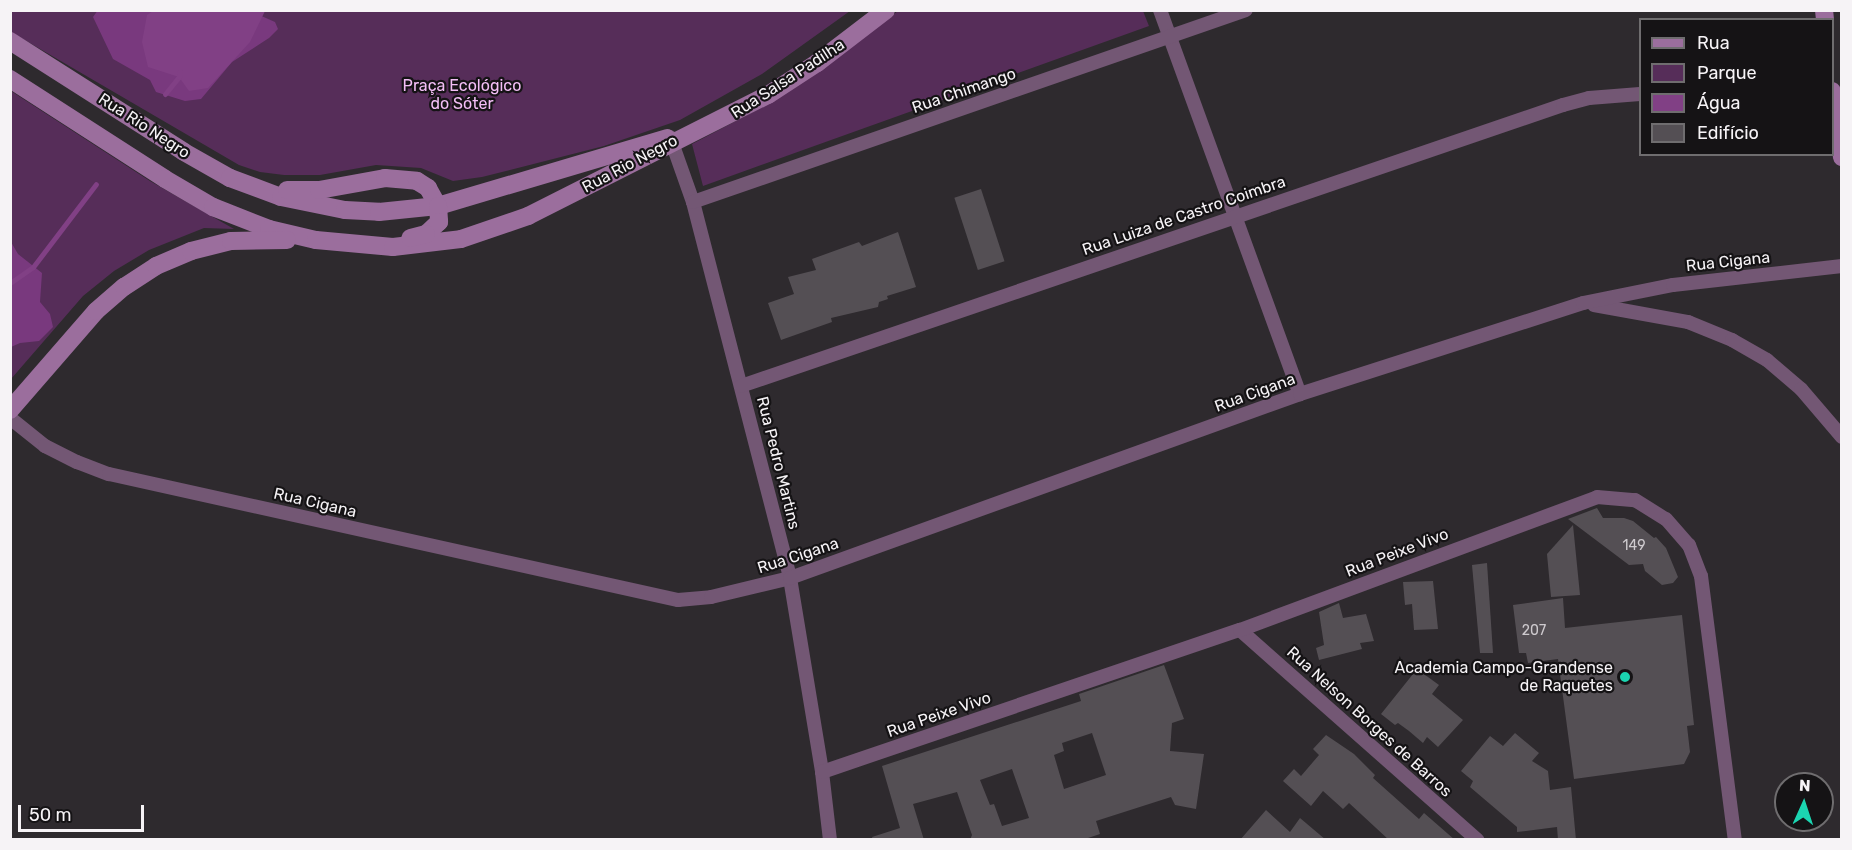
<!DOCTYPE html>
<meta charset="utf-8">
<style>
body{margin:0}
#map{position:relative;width:1852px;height:850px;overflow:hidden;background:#2e2a2e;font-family:Rubik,sans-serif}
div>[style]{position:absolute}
.green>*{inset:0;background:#562d59}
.forest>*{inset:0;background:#79397e}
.water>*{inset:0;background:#814085}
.stream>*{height:5px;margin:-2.5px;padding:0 2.5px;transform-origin:2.5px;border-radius:2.5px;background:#814085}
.building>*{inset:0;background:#544f54;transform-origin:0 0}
.street>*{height:14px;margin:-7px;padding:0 7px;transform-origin:7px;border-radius:7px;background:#735774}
.secondary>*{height:18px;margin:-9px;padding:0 9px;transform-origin:9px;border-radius:9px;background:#9b6e9d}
.dots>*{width:16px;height:16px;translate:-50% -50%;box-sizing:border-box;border:3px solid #151315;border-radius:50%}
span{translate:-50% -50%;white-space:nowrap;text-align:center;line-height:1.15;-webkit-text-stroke:4.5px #151315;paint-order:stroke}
.number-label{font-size:14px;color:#cecace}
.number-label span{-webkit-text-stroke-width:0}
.street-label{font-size:16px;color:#f6f3f6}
.park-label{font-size:16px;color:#f3bef6}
.poi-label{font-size:16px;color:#f6f3f6}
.right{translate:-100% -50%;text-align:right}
.frame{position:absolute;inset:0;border:12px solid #f6f3f6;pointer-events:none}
.legend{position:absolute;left:1639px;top:18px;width:195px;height:138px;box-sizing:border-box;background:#151315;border:2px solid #6f6d6f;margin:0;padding:8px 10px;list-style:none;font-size:18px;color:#f6f3f6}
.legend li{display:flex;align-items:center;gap:12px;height:30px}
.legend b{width:30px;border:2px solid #6f6d6f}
.north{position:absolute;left:1774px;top:772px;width:60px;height:60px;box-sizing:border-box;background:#151315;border:2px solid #6f6d6f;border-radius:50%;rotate:3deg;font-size:16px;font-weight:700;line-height:24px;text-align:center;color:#f6f3f6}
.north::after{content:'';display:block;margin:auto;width:21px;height:27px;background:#1bd5b1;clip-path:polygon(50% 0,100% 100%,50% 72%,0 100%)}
.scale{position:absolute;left:18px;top:805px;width:126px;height:27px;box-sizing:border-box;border:3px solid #f6f3f6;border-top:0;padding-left:8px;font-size:18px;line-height:21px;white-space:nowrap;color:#f6f3f6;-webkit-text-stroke:4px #151315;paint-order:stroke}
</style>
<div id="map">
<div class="green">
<i style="clip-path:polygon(10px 11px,850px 11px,762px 74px,680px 120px,604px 146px,482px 177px,453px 181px,421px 168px,376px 165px,320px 175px,284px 175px,260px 172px,239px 165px,11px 32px)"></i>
<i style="clip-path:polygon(898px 11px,1143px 11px,1149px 26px,703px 186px,692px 144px,774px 101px)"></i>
<i style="clip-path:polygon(11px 91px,150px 181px,234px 229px,204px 228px,149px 250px,114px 271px,83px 296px,11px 379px)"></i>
</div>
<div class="forest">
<i style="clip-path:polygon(98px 10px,250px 11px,275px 22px,278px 29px,269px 38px,232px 62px,201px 99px,185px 101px,156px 92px,150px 80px,113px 59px,93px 17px)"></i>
<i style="clip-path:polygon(11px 242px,18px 254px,42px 273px,40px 302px,50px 314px,53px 327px,39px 341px,20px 343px,11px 347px)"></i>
</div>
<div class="water">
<i style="clip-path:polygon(155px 10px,265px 10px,265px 11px,250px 42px,208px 88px,189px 91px,179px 77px,148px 67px,142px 42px,147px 15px)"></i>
</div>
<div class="stream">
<i style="left:165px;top:94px;width:22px;rotate:-51deg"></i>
<i style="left:179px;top:77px;width:6px;rotate:-81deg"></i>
<i style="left:10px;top:283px;width:28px;rotate:-35deg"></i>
<i style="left:33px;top:267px;width:104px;rotate:-52.8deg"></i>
</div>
<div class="building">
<i style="left:981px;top:189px;width:76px;height:28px;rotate:72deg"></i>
<i style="clip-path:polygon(898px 232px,916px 287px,887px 296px,888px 299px,879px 302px,878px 307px,831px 318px,832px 322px,781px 340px,768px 303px,794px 294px,788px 277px,816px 270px,812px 259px,859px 242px,862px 246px)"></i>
<i style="clip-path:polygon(1597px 508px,1603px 518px,1624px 518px,1633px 521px,1654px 538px,1656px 537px,1666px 548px,1678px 577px,1673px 583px,1662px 585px,1645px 571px,1643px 564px,1629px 565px,1568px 519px)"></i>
<i style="clip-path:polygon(1573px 525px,1580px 595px,1551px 597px,1547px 554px)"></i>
<i style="clip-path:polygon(1487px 563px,1493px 653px,1480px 653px,1472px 565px)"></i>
<i style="clip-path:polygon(1433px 581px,1438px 629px,1414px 630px,1412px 604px,1405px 605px,1403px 582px)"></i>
<i style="clip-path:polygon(1563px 598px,1565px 628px,1682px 615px,1694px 725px,1687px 726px,1690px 752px,1684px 764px,1574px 779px,1558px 659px,1528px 663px,1526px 653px,1519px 653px,1513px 605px)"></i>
<i style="clip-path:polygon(1339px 603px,1343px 618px,1366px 614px,1374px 641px,1360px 643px,1362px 649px,1319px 660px,1316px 648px,1324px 645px,1319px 612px)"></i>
<i style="clip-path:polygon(evenodd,1164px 665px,1184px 719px,1172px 723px,1170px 751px,1204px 754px,1196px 809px,1175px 805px,1171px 797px,1096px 821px,1100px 834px,1082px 840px,970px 840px,972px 835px,957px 792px,913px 804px,924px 840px,873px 840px,872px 837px,900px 828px,882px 766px,1081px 701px,1079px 694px,1164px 665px,1092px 733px,1106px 775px,1064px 789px,1054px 755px,1064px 751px,1062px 743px,1092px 733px,1164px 665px,1012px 769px,1029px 818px,1002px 826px,994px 804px,990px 805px,980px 780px,1012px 769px)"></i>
<i style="clip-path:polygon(1417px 669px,1439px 685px,1432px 694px,1463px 720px,1438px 747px,1427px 737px,1423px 743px,1409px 731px,1398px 723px,1395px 725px,1381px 714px)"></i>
<i style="clip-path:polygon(1515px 733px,1539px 753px,1532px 761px,1548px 771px,1550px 790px,1571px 787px,1576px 840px,1558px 840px,1557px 827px,1517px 832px,1517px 827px,1470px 787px,1473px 781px,1461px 771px,1490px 736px,1503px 746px)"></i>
<i style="clip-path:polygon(1326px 735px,1354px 754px,1375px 775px,1373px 778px,1419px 819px,1424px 813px,1455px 840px,1389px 840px,1349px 803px,1343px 809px,1323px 791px,1311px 806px,1283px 781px,1294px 769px,1301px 776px,1319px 755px,1313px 749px)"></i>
<i style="clip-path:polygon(1266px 810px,1290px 832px,1300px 818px,1326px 840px,1240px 840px)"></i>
</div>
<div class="street">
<i style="left:1160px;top:10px;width:409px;rotate:70deg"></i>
<i style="left:670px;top:137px;width:69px;rotate:70.5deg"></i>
<i style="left:693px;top:202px;width:388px;rotate:75.5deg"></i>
<i style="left:790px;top:578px;width:197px;rotate:80.6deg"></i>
<i style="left:822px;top:772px;width:68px;rotate:83.3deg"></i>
<i style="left:693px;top:202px;width:585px;rotate:-19.15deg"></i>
<i style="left:1594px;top:305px;width:96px;rotate:10.3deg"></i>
<i style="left:1688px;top:322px;width:48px;rotate:22.2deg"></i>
<i style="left:1732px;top:340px;width:40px;rotate:29.7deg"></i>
<i style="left:1767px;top:360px;width:45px;rotate:40.5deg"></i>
<i style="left:1801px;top:389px;width:63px;rotate:49.5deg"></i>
<i style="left:741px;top:386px;width:869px;rotate:-18.87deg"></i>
<i style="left:1563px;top:105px;width:27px;rotate:-15deg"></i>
<i style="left:1589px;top:98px;width:51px;rotate:-4.5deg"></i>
<i style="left:10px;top:418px;width:45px;rotate:38.7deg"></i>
<i style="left:45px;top:446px;width:36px;rotate:27deg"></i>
<i style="left:77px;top:462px;width:34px;rotate:21deg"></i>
<i style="left:109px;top:474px;width:583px;rotate:12.49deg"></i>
<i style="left:678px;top:600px;width:33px;rotate:-5deg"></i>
<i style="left:711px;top:597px;width:81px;rotate:-13.5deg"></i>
<i style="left:790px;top:578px;width:542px;rotate:-19.84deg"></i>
<i style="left:1300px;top:394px;width:297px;rotate:-17.8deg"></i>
<i style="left:1583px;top:303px;width:92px;rotate:-11.3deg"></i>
<i style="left:1673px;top:285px;width:170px;rotate:-6.4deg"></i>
<i style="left:1240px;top:630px;width:317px;rotate:41.5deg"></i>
<i style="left:822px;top:772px;width:441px;rotate:-18.8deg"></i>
<i style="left:1240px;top:630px;width:381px;rotate:-20.4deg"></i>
<i style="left:1597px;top:497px;width:38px;rotate:5deg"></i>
<i style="left:1635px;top:500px;width:36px;rotate:32deg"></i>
<i style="left:1666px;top:519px;width:35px;rotate:49deg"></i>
<i style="left:1689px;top:545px;width:33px;rotate:69deg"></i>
<i style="left:1701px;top:576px;width:266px;rotate:82.7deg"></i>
</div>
<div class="secondary">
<i style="left:1824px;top:10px;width:10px;rotate:84deg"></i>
<i style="left:10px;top:41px;width:206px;rotate:32.5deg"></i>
<i style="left:184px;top:152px;width:53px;rotate:29.5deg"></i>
<i style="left:230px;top:178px;width:54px;rotate:20.4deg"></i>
<i style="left:281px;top:197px;width:65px;rotate:11.5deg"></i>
<i style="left:345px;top:210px;width:34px;rotate:3deg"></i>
<i style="left:379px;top:212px;width:59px;rotate:-5.8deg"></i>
<i style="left:438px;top:206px;width:239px;rotate:-16.5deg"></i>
<i style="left:10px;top:79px;width:184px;rotate:32.8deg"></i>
<i style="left:165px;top:179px;width:56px;rotate:30.3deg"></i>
<i style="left:213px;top:207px;width:60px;rotate:21.4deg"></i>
<i style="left:269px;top:229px;width:48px;rotate:13.2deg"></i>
<i style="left:316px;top:240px;width:77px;rotate:5.2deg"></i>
<i style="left:393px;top:247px;width:68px;rotate:-6.7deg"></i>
<i style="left:461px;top:239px;width:71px;rotate:-18.9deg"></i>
<i style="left:528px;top:216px;width:269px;rotate:-26.8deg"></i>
<i style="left:768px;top:95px;width:59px;rotate:-33.1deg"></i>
<i style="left:817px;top:63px;width:87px;rotate:-37.5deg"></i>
<i style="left:1832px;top:91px;width:67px;rotate:81.4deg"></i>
<i style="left:287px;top:190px;width:32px"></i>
<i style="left:319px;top:190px;width:67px;rotate:-10.3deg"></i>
<i style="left:385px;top:178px;width:32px;rotate:5deg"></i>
<i style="left:417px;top:181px;width:13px;rotate:32deg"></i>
<i style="left:428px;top:188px;width:21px;rotate:61deg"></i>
<i style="left:438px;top:206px;width:16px;rotate:86deg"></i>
<i style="left:439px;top:222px;width:18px;rotate:137deg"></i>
<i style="left:426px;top:234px;width:16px;rotate:166deg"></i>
<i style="left:10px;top:410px;width:131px;rotate:-49deg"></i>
<i style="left:96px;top:311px;width:37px;rotate:-41deg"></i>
<i style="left:124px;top:287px;width:38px;rotate:-33deg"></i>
<i style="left:156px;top:266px;width:38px;rotate:-23deg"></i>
<i style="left:191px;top:251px;width:41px;rotate:-14deg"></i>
<i style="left:231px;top:241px;width:56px;rotate:-1deg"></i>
</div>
<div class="dots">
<i style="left:1625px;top:677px;background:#1bd5b1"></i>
</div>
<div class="number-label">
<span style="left:1634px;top:546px">149</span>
<span style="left:1534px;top:631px">207</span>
</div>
<div class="street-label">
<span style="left:788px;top:79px;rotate:-33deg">Rua Salsa Padilha</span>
<span style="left:964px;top:91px;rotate:-19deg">Rua Chimango</span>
<span style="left:144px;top:126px;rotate:33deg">Rua Rio Negro</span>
<span style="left:630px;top:164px;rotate:-28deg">Rua Rio Negro</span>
<span style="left:1184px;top:216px;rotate:-19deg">Rua Luiza de Castro Coimbra</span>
<span style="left:1728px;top:262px;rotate:-6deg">Rua Cigana</span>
<span style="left:1255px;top:393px;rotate:-20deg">Rua Cigana</span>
<span style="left:778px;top:463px;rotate:76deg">Rua Pedro Martins</span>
<span style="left:315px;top:503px;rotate:13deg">Rua Cigana</span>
<span style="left:1397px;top:553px;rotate:-21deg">Rua Peixe Vivo</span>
<span style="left:798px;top:556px;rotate:-18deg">Rua Cigana</span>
<span style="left:939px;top:715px;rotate:-19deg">Rua Peixe Vivo</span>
<span style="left:1369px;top:722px;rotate:42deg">Rua Nelson Borges de Barros</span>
</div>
<div class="park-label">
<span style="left:462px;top:95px">Praça Ecológico<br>do Sóter</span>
</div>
<div class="poi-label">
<span class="right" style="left:1613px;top:677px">Academia Campo-Grandense<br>de Raquetes</span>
</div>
<div class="frame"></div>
<ul class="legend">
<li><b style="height:8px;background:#9b6e9d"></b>Rua</li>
<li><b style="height:16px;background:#562d59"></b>Parque</li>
<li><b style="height:16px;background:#814085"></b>Água</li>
<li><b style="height:16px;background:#544f54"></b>Edifício</li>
</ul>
<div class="north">N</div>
<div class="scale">50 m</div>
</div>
